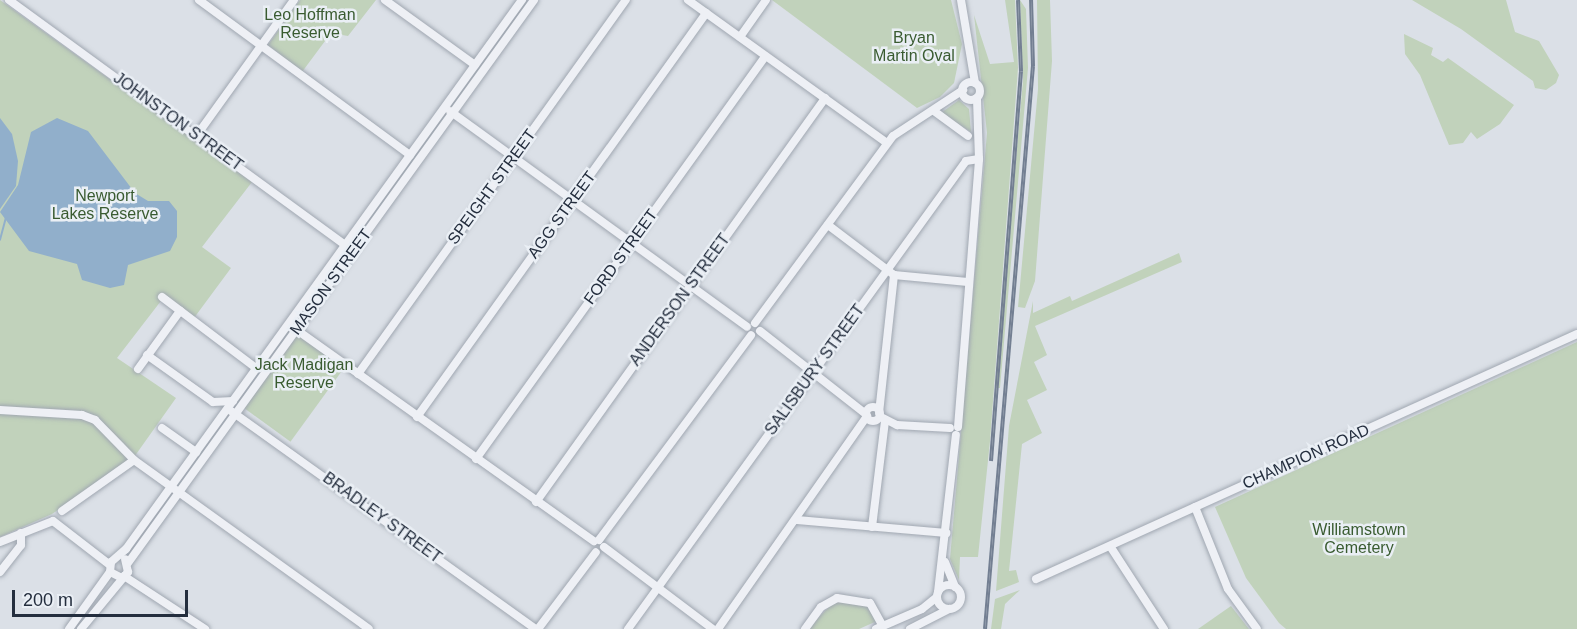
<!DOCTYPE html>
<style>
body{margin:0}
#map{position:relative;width:1577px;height:629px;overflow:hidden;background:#dbe0e7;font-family:Helvetica,sans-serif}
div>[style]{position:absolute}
.green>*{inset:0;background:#c1d2bb;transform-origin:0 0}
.water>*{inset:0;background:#91afcb}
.stream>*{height:1.5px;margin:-0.75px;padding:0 0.75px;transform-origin:0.75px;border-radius:0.75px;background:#91afcb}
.roads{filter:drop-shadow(0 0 2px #a0a7b1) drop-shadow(0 0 2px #a0a7b1)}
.minor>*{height:8px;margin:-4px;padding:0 4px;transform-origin:4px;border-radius:4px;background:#eef0f5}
.minor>.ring{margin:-4px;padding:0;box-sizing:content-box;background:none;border:8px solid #eef0f5;border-radius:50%}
.rail>*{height:4px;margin-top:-2px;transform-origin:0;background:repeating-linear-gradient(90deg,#eaeff5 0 4.5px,#737f92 0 9px);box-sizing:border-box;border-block:2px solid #737f92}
span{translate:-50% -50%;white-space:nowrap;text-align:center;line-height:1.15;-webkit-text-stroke:5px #eaeff5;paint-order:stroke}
.park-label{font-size:16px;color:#395b30}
.street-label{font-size:16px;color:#242e3e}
.scale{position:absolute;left:12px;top:590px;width:176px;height:27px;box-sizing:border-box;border:3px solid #242e3e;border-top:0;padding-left:8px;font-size:18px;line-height:21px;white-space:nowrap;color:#242e3e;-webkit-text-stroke:4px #eaeff5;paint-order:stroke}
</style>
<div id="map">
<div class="green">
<i style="clip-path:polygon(0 0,252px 182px,202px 247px,231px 268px,194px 318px,164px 297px,117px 358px,176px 398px,132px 460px,52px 514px,0 537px)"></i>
<i style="clip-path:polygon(300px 0,376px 0,348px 36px,331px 33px,302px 72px,268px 45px)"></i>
<i style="clip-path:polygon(772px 0,951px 0,962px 44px,954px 83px,940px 97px,917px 108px)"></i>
<i style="clip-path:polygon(1005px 0,1015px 0,1018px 68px,990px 441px,978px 557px,960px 557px,959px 580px,950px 559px,987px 133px,974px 15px,990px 64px,1014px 62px)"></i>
<i style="clip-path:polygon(1020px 0,1026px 9px,1028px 68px,1000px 388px,995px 388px,1023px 81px)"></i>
<i style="clip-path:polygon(1037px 0,1050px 0,1052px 61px,1035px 281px,1025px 308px,1018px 307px,1038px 89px)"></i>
<i style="clip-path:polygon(1412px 0,1506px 0,1515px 32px,1539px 41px,1559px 75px,1556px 83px,1546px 90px,1535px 88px,1533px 81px,1461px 29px)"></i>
<i style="clip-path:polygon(1404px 34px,1433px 48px,1431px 55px,1443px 62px,1448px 58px,1514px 105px,1500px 124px,1477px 139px,1471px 132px,1463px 143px,1449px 145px,1420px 75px,1405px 54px)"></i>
<i style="clip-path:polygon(959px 100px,969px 109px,971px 132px,941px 113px)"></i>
<i style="clip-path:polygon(1179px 253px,1182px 262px,1035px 326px,1047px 355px,1034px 362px,1047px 390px,1027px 400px,1042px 433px,1022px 444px,1009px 571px,1016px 570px,1019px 582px,996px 591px,1009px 426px,1033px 301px,1033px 313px,1070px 296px,1072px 301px)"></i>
<i style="left:299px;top:333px;width:57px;height:93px;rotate:36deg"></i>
<i style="clip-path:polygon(1577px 342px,1577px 629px,1286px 629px,1279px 623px,1246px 578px,1215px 507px)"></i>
<i style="clip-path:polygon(1020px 590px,1005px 604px,1001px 629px,991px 629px,995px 599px)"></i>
<i style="clip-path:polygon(835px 601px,866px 604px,877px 621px,859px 629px,807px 629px)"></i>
<i style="clip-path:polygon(1231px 606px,1249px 629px,1198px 629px)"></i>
</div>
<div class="water">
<i style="clip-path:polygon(0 118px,12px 134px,18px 161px,16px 186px,0 209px)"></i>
<i style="clip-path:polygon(57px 118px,88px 131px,135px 193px,148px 201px,169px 201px,177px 211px,177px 237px,170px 251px,128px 265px,124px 285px,110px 288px,82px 280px,77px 264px,29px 251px,0 212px,18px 185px,31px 132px)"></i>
</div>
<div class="stream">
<i style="left:0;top:240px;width:23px;rotate:-75deg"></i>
</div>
<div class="roads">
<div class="minor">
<i style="left:9px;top:0;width:416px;rotate:36.1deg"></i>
<i style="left:199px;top:0;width:262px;rotate:36.3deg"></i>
<i style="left:385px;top:0;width:111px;rotate:35.8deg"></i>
<i style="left:688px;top:0;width:245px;rotate:35.7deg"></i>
<i style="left:961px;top:0;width:84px;rotate:80.4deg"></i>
<i style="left:740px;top:37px;width:45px;rotate:-54.9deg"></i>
<i class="ring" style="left:962px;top:82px;width:10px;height:10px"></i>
<i style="left:450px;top:111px;width:367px;rotate:36deg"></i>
<i style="left:934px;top:111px;width:42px;rotate:36.3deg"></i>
<i style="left:197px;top:135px;width:166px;rotate:-54.3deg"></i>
<i style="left:828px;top:225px;width:83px;rotate:37.1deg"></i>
<i style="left:894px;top:275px;width:74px;rotate:5.4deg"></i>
<i style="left:162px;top:297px;width:118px;rotate:37.1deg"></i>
<i style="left:755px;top:323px;width:232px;rotate:-53.6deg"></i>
<i style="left:893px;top:136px;width:84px;rotate:-33.3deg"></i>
<i style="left:294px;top:328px;width:368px;rotate:35.4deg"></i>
<i style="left:760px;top:331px;width:135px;rotate:38.1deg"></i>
<i style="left:147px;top:355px;width:81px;rotate:35.5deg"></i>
<i style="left:213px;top:402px;width:20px;rotate:-3deg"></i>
<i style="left:138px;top:369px;width:72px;rotate:-54.1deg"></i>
<i style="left:358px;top:374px;width:460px;rotate:-54.4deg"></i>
<i class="ring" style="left:866px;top:407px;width:6px;height:6px"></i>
<i style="left:0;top:410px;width:82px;rotate:3.5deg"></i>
<i style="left:82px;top:415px;width:14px;rotate:21deg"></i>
<i style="left:95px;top:420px;width:56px;rotate:45.7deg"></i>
<i style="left:231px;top:411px;width:375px;rotate:35.6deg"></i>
<i style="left:879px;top:413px;width:139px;rotate:-83.8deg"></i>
<i style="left:417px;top:417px;width:497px;rotate:-54.4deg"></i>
<i style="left:883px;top:418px;width:16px;rotate:27deg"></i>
<i style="left:897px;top:425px;width:53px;rotate:3.2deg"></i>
<i style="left:958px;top:427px;width:269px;rotate:-85.5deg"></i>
<i style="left:979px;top:159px;width:61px;rotate:-91.9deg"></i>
<i style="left:162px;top:428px;width:42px;rotate:35.2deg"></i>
<i style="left:476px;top:459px;width:496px;rotate:-54.3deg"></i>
<i style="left:536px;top:502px;width:497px;rotate:-54.4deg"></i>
<i style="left:1195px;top:507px;width:88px;rotate:68.1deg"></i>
<i style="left:1228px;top:589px;width:49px;rotate:54.1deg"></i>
<i style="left:62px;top:511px;width:88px;rotate:-35.3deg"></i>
<i style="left:134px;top:460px;width:289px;rotate:35.7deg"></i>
<i style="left:797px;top:520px;width:150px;rotate:5deg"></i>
<i style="left:872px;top:527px;width:107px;rotate:-83deg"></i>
<i style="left:599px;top:540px;width:255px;rotate:-53.4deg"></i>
<i style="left:0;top:542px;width:57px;rotate:-21.6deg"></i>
<i style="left:53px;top:521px;width:72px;rotate:37.7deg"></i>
<i style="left:1110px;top:546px;width:99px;rotate:57deg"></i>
<i style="left:604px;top:547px;width:136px;rotate:37deg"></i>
<i style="left:945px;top:562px;width:27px;rotate:68deg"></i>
<i style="left:128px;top:563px;width:694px;rotate:-54.2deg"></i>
<i style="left:0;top:572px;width:34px;rotate:-52deg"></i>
<i style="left:21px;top:545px;width:12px;rotate:-90deg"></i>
<i style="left:124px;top:576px;width:97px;rotate:33.2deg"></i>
<i style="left:120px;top:577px;width:11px;rotate:-153deg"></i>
<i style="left:110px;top:572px;width:10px;rotate:-84deg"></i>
<i style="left:111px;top:562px;width:20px;rotate:-41deg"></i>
<i style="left:126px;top:549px;width:677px;rotate:-54.2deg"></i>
<i style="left:1036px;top:579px;width:594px;rotate:-24.36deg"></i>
<i class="ring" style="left:937px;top:585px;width:16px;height:16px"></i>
<i style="left:938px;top:592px;width:158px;rotate:-83.5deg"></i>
<i style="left:69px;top:629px;width:70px;rotate:-54.3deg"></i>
<i style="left:81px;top:629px;width:74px;rotate:-50.5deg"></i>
<i style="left:128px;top:572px;width:13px;rotate:-103deg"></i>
<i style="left:538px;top:629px;width:96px;rotate:-53deg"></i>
<i style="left:628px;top:629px;width:577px;rotate:-54.16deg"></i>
<i style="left:966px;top:161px;width:13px;rotate:-9deg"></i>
<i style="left:718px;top:629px;width:260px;rotate:-55deg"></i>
<i style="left:805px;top:629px;width:27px;rotate:-54deg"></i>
<i style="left:821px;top:607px;width:18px;rotate:-29deg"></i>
<i style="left:837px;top:598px;width:33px;rotate:9deg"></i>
<i style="left:870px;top:603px;width:26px;rotate:61deg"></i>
<i style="left:876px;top:629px;width:50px;rotate:-23.5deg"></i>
<i style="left:922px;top:609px;width:19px;rotate:-39deg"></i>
<i style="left:910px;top:629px;width:44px;rotate:-27.1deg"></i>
</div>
</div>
<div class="rail">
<i style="left:991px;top:461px;width:391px;rotate:-85.6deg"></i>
<i style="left:1021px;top:71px;width:71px;rotate:-92.4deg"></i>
<i style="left:985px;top:629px;width:565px;rotate:-85.13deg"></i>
<i style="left:1033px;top:66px;width:66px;rotate:-91.7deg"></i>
</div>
<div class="park-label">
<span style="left:310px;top:24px">Leo Hoffman<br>Reserve</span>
<span style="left:914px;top:47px">Bryan<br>Martin Oval</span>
<span style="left:105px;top:205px">Newport<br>Lakes Reserve</span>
<span style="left:304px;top:374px">Jack Madigan<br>Reserve</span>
<span style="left:1359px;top:539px">Williamstown<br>Cemetery</span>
</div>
<div class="street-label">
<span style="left:178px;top:122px;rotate:36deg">JOHNSTON STREET</span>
<span style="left:492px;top:187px;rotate:-54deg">SPEIGHT STREET</span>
<span style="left:562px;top:215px;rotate:-54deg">AGG STREET</span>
<span style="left:621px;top:257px;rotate:-54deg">FORD STREET</span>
<span style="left:331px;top:282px;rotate:-54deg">MASON STREET</span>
<span style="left:680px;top:300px;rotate:-54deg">ANDERSON STREET</span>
<span style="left:815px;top:370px;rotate:-54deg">SALISBURY STREET</span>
<span style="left:1306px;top:457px;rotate:-24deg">CHAMPION ROAD</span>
<span style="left:382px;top:518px;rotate:36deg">BRADLEY STREET</span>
</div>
<div class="scale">200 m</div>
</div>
